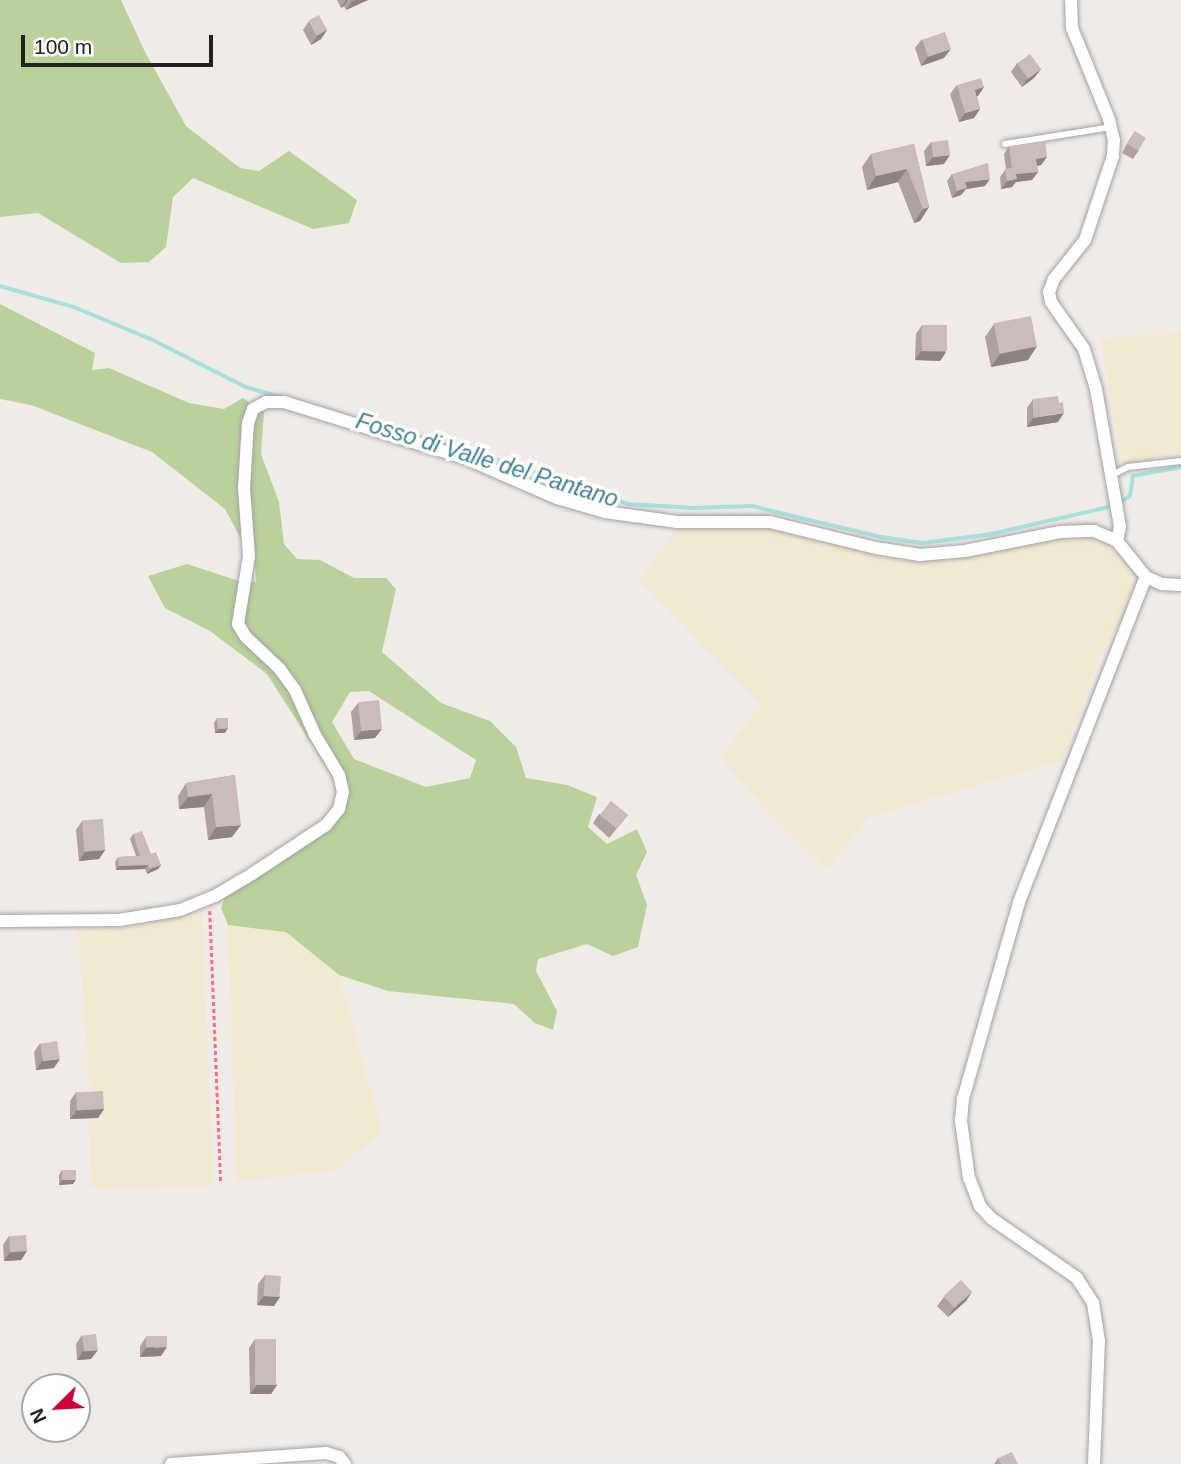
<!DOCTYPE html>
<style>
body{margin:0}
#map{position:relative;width:1181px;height:1464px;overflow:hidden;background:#f1ebe7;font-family:Arial,sans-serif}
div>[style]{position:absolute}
.farmland>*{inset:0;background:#f0ead2}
.forest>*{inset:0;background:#bad19b}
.stream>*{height:3.5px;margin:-1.75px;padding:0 1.75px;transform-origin:1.75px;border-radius:1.75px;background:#a7e0dd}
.path>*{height:2.5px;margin-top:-1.25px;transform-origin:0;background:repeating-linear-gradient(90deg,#fd6c84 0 3.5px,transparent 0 7px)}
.roads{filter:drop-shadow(0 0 2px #a2a2a2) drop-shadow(0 0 2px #a2a2a2)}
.service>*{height:6px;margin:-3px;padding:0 3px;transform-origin:3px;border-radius:3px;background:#fff}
.minor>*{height:12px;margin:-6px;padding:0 6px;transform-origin:6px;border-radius:6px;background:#fff}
.wall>*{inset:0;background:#ada2a0}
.shaded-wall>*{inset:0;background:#8d8482}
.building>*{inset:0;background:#c9bcba;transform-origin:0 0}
span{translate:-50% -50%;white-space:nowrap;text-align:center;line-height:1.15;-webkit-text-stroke:7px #fff;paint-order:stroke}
.water-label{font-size:23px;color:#3e7f93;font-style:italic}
.north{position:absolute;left:21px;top:1373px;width:70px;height:70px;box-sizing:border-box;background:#fff;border:2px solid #a6a6a6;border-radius:50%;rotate:246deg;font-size:19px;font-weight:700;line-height:28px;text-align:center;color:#212121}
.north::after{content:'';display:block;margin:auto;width:24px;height:32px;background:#d10038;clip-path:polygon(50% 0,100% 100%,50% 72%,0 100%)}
.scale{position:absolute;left:21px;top:35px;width:192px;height:32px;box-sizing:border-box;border:4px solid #212121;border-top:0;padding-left:9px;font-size:21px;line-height:24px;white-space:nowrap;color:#212121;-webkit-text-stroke:5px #fff;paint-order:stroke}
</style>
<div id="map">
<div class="farmland">
<i style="clip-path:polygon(1181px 330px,1181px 453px,1122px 465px,1101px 338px,1169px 335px)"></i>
<i style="clip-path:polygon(692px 527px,764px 527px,955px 556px,1086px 535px,1110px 547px,1123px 560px,1131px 574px,1133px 592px,1130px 604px,1102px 651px,1063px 760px,869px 817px,827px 869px,769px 813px,720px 757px,762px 705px,639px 581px,678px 528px)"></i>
<i style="clip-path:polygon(202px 912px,213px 1186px,91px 1188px,89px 1122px,102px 1120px,100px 1096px,90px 1092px,78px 928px,124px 928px)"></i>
<i style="clip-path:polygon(228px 925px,286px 932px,339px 975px,382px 1132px,336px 1170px,237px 1182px)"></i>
</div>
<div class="forest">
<i style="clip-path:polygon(0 0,121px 0,145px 52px,186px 126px,240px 168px,259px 171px,289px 151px,357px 200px,349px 223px,313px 229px,193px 178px,173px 197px,166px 247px,149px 262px,121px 263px,38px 213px,0 217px)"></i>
<i style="clip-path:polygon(evenodd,0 304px,95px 353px,92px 370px,109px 368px,189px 403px,224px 409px,243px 398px,264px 412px,261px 454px,279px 502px,284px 544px,297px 559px,320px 560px,354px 578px,386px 578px,396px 589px,382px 652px,441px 703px,490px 721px,516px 747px,526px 778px,567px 785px,597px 797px,588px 827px,607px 844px,637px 829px,647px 852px,636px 875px,647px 905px,638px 947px,613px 956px,587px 944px,538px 959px,536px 971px,557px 1011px,553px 1030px,535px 1023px,514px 1004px,388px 991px,339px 975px,286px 932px,228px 925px,221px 908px,226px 894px,323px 833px,342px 815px,345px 796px,267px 674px,210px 631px,165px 608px,148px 576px,187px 564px,239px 581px,256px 582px,255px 565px,225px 509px,152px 452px,31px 405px,0 399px,0 304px,369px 691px,476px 760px,470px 778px,426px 787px,354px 759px,332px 722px,350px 692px,369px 691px)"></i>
</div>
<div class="stream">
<i style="left:0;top:286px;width:77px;rotate:15.8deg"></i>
<i style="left:74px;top:307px;width:83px;rotate:22.6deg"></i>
<i style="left:151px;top:339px;width:106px;rotate:26.8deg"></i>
<i style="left:246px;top:387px;width:32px;rotate:16deg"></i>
<i style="left:432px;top:442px;width:41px;rotate:12.7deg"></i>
<i style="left:472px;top:451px;width:166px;rotate:18.7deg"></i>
<i style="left:629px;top:504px;width:64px;rotate:3.6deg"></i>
<i style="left:693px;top:508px;width:59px;rotate:-1.9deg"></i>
<i style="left:752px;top:506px;width:133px;rotate:13.5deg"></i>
<i style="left:881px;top:537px;width:42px;rotate:8.1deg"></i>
<i style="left:923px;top:543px;width:69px;rotate:-7.5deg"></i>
<i style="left:991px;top:534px;width:125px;rotate:-12.9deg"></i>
<i style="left:1120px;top:503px;width:12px;rotate:-35deg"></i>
<i style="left:1130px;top:496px;width:20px;rotate:-81deg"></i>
<i style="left:1133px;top:476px;width:49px;rotate:-10.6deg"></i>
</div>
<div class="path">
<i style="left:210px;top:911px;width:273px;rotate:87.7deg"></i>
</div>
<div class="roads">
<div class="service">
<i style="left:1005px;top:144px;width:107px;rotate:-9.1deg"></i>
<i style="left:1112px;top:475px;width:18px;rotate:-27deg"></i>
<i style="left:1128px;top:467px;width:53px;rotate:-6.5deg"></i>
</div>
<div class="minor">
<i style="left:1071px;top:0;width:28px;rotate:88deg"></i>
<i style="left:1072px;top:28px;width:98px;rotate:67.9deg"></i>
<i style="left:1109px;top:119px;width:22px;rotate:77deg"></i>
<i style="left:1114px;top:140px;width:16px;rotate:94deg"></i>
<i style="left:1113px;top:156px;width:89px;rotate:108.4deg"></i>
<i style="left:1085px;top:240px;width:50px;rotate:128.5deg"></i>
<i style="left:1054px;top:279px;width:14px;rotate:111deg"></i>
<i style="left:1049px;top:292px;width:10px;rotate:79deg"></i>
<i style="left:1051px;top:302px;width:57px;rotate:54.9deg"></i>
<i style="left:1084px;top:349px;width:42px;rotate:73.3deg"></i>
<i style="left:1096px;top:389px;width:139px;rotate:80.1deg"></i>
<i style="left:1120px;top:526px;width:15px;rotate:101deg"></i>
<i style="left:0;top:921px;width:119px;rotate:-0.5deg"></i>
<i style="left:119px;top:920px;width:62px;rotate:-9.3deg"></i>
<i style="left:180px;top:910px;width:38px;rotate:-22deg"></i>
<i style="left:215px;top:896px;width:43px;rotate:-30.7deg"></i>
<i style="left:252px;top:874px;width:89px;rotate:-33.5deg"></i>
<i style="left:326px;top:825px;width:21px;rotate:-51deg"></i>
<i style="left:339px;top:809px;width:17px;rotate:-77deg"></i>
<i style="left:343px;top:792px;width:17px;rotate:-103deg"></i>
<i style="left:339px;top:775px;width:47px;rotate:-121deg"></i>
<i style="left:315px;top:735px;width:49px;rotate:-114deg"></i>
<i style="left:295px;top:690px;width:26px;rotate:-126deg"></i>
<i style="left:280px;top:669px;width:47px;rotate:-136.7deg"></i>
<i style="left:246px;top:637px;width:15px;rotate:-122deg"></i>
<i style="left:238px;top:624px;width:69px;rotate:-80.8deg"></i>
<i style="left:249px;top:556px;width:68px;rotate:-94.2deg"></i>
<i style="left:244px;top:488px;width:65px;rotate:-86.5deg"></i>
<i style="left:248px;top:423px;width:15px;rotate:-70deg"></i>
<i style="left:253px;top:409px;width:15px;rotate:-28deg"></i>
<i style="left:266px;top:402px;width:18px"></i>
<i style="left:284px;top:402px;width:189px;rotate:17.2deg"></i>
<i style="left:465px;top:458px;width:100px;rotate:23.5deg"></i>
<i style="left:557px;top:498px;width:50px;rotate:16.3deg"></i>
<i style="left:605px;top:512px;width:73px;rotate:7.9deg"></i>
<i style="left:677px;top:522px;width:93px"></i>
<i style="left:770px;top:522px;width:109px;rotate:13.8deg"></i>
<i style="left:876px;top:548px;width:45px;rotate:9deg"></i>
<i style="left:920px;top:555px;width:45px;rotate:-5.1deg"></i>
<i style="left:965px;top:551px;width:97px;rotate:-11.3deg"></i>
<i style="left:1060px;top:532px;width:34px;rotate:-2deg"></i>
<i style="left:1094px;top:531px;width:25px;rotate:23deg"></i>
<i style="left:1117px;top:541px;width:46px;rotate:51.1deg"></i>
<i style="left:1146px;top:577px;width:17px;rotate:24deg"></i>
<i style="left:1162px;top:584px;width:19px;rotate:3deg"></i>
<i style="left:171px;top:1464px;width:155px;rotate:-4.1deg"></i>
<i style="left:326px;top:1453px;width:14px;rotate:17deg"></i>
<i style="left:339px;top:1457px;width:9px;rotate:49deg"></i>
<i style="left:1094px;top:1464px;width:123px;rotate:-87.7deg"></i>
<i style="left:1099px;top:1341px;width:38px;rotate:-99deg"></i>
<i style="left:1093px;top:1303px;width:30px;rotate:-123deg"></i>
<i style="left:1077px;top:1278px;width:103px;rotate:-145.2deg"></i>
<i style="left:992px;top:1219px;width:18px;rotate:-133deg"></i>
<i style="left:980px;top:1206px;width:30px;rotate:-111deg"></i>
<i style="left:969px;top:1178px;width:58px;rotate:-98deg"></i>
<i style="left:961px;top:1121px;width:22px;rotate:-85deg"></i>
<i style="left:963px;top:1099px;width:205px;rotate:-74.1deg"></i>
<i style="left:1019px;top:902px;width:349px;rotate:-68.7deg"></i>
</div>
</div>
<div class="wall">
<i style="clip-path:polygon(337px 0,368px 0,346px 10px,344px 6px,341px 8px)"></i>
<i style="clip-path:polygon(309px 21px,327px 30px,321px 39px,311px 45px,303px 30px)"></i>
<i style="clip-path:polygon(922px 39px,944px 58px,921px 66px,915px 48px)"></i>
<i style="clip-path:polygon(1017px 63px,1041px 69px,1034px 78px,1022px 87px,1011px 72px)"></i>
<i style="clip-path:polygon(957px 85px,984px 87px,977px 96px,980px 109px,974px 118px,959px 122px,950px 94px)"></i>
<i style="clip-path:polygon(1135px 131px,1139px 150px,1133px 159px,1122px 153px,1129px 140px)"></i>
<i style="clip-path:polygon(931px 142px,944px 164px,926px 166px,924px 151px)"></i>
<i style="clip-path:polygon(914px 144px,929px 207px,920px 221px,914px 223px,898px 182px,867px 190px,862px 167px,871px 154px)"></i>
<i style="clip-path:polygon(1009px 146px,1047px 157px,1041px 165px,1037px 166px,1038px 172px,1032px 180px,1016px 182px,1012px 187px,1001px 189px,1000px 177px,1006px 169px,1004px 154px)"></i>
<i style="clip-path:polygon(952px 174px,985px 186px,966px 189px,961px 195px,952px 198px,947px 181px)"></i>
<i style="clip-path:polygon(994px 324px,1037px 346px,1028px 360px,991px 367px,985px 337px)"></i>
<i style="clip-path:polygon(922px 325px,946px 352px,940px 361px,915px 360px,916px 334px)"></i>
<i style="clip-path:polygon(1033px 399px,1058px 422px,1027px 427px,1027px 408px)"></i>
<i style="clip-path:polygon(358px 703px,375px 738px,354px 740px,351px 712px)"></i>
<i style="clip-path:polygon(217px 718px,225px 733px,215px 733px,214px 723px)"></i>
<i style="clip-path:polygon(235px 775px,232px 837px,208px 840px,204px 807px,179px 809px,178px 796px,186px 783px)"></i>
<i style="clip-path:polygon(599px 814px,628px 815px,609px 838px,593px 823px)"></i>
<i style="clip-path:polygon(82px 821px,105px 850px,99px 859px,79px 861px,76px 830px)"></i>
<i style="clip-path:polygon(133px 834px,161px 865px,158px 869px,147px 874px,145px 869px,116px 870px,115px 862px,118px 857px,136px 856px,130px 839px)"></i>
<i style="clip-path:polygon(40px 1043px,54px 1068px,36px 1070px,34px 1052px)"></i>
<i style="clip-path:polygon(76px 1092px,104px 1109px,98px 1118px,70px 1119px,70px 1101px)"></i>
<i style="clip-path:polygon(62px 1170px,73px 1184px,59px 1185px,59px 1175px)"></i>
<i style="clip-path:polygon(9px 1236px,27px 1251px,21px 1260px,4px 1261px,3px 1245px)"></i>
<i style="clip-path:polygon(265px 1275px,280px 1297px,274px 1306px,257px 1305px,258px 1284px)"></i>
<i style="clip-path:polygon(944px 1297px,966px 1301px,948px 1317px,937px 1306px)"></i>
<i style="clip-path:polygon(82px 1335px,91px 1359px,77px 1360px,76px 1344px)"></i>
<i style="clip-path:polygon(146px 1337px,161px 1356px,140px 1357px,140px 1346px)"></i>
<i style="clip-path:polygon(255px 1339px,277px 1385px,271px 1394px,250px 1394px,249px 1348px)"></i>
<i style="clip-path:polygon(998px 1458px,1018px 1464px,994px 1464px)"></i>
</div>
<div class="shaded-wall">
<i style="clip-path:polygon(346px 0,348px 0,344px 6px,341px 8px)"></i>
<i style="clip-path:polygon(356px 0,368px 0,346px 10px,352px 1px)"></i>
<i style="clip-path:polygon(327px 30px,321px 39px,311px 45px,317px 36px)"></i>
<i style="clip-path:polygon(951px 49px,944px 58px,921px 66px,927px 57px)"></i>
<i style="clip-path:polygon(1041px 69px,1034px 78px,1022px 87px,1028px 78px)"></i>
<i style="clip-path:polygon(984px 87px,978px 96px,968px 99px,975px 90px)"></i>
<i style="clip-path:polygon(980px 109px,974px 118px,959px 122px,965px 113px)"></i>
<i style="clip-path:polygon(950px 155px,944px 164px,926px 166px,933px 157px)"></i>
<i style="clip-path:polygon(1047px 157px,1041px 165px,1031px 167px,1036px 159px)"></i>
<i style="clip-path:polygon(907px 169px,898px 182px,867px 190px,876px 176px)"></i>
<i style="clip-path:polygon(1038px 172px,1032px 180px,1016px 182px,1012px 187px,1001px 189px,1007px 181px,1016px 174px)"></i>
<i style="clip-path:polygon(990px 179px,985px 186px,966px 189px,961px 195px,952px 198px,965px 182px)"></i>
<i style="clip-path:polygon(929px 207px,920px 221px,914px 223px,923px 209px)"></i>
<i style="clip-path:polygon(1037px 346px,1028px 360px,991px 367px,1000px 354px)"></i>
<i style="clip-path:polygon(921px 351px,946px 352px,940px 361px,915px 360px)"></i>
<i style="clip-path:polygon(1064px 413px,1058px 422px,1027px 427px,1033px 418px)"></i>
<i style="clip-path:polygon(228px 728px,225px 733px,215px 733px,218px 729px)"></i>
<i style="clip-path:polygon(382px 729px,375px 738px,354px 740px,361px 731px)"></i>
<i style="clip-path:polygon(212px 794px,204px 807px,179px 809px,188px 797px)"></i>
<i style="clip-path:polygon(241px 825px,232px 837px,208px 840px,216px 827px)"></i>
<i style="clip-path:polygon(105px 850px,99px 859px,79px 861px,85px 852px)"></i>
<i style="clip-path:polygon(148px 865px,145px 869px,116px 870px,119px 866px)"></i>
<i style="clip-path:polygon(161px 865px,158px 869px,147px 874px,150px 869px)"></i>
<i style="clip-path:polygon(60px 1059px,54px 1068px,36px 1070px,42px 1061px)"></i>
<i style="clip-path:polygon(104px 1109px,98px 1118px,70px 1119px,77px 1110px)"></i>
<i style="clip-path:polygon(62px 1180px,76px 1180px,73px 1184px,59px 1185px)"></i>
<i style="clip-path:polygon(27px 1251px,21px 1260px,4px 1261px,10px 1252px)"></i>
<i style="clip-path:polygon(972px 1292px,966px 1301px,948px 1317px,954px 1308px)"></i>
<i style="clip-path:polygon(264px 1296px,280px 1297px,274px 1306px,257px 1305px)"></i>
<i style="clip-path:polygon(167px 1347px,161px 1356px,140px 1357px,146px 1348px)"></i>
<i style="clip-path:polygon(98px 1350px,91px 1359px,77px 1360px,83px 1351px)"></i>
<i style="clip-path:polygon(257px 1385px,277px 1385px,271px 1394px,250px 1394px)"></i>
</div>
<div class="building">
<i style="left:319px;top:15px;width:17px;height:12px;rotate:62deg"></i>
<i style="left:945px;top:32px;width:18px;height:24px;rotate:71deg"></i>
<i style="left:1030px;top:54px;width:19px;height:16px;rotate:54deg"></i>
<i style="clip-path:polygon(981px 78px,984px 87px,975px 90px,980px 109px,965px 113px,957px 85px)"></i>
<i style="left:1135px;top:131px;width:13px;height:15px;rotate:32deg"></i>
<i style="left:948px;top:140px;width:15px;height:17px;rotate:82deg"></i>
<i style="clip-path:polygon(1045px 141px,1047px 157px,1036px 159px,1038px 172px,1016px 174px,1017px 179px,1007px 181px,1005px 169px,1012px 168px,1009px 146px)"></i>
<i style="clip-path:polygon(914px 144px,929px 207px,923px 209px,907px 169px,876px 176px,871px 154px)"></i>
<i style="clip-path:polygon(988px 163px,990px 179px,965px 182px,967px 188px,957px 191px,952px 174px)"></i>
<i style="left:1031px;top:316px;width:31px;height:38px;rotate:79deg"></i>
<i style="left:922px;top:325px;width:25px;height:26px"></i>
<i style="clip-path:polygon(1058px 396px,1059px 403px,1063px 402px,1064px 413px,1033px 418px,1033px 399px)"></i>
<i style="left:379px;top:700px;width:29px;height:21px;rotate:84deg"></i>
<i style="clip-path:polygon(217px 718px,228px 718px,228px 728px,218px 729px)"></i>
<i style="clip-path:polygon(235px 775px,241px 825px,216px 827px,212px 794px,188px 797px,186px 783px)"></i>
<i style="left:611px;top:801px;width:22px;height:18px;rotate:39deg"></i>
<i style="left:103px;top:819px;width:31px;height:21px;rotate:86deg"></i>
<i style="clip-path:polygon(142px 831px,151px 854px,156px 852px,161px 865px,150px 869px,148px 865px,119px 866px,118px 857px,140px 856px,133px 834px)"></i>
<i style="left:57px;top:1041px;width:18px;height:17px;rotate:81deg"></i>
<i style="left:103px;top:1091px;width:18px;height:27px;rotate:87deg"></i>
<i style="left:62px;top:1170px;width:14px;height:10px"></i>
<i style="left:26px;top:1235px;width:16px;height:17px;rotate:86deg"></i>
<i style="left:265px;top:1275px;width:16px;height:21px;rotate:4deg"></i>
<i style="left:961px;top:1280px;width:16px;height:24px;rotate:47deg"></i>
<i style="left:96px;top:1334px;width:16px;height:14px;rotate:83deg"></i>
<i style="left:167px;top:1336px;width:11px;height:21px;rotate:90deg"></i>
<i style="left:255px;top:1339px;width:21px;height:46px"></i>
<i style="clip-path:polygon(1012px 1452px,1018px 1464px,1001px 1464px,998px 1458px)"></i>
</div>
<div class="water-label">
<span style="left:487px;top:460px;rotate:17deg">Fosso di Valle del Pantano</span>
</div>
<div class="north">N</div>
<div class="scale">100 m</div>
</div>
